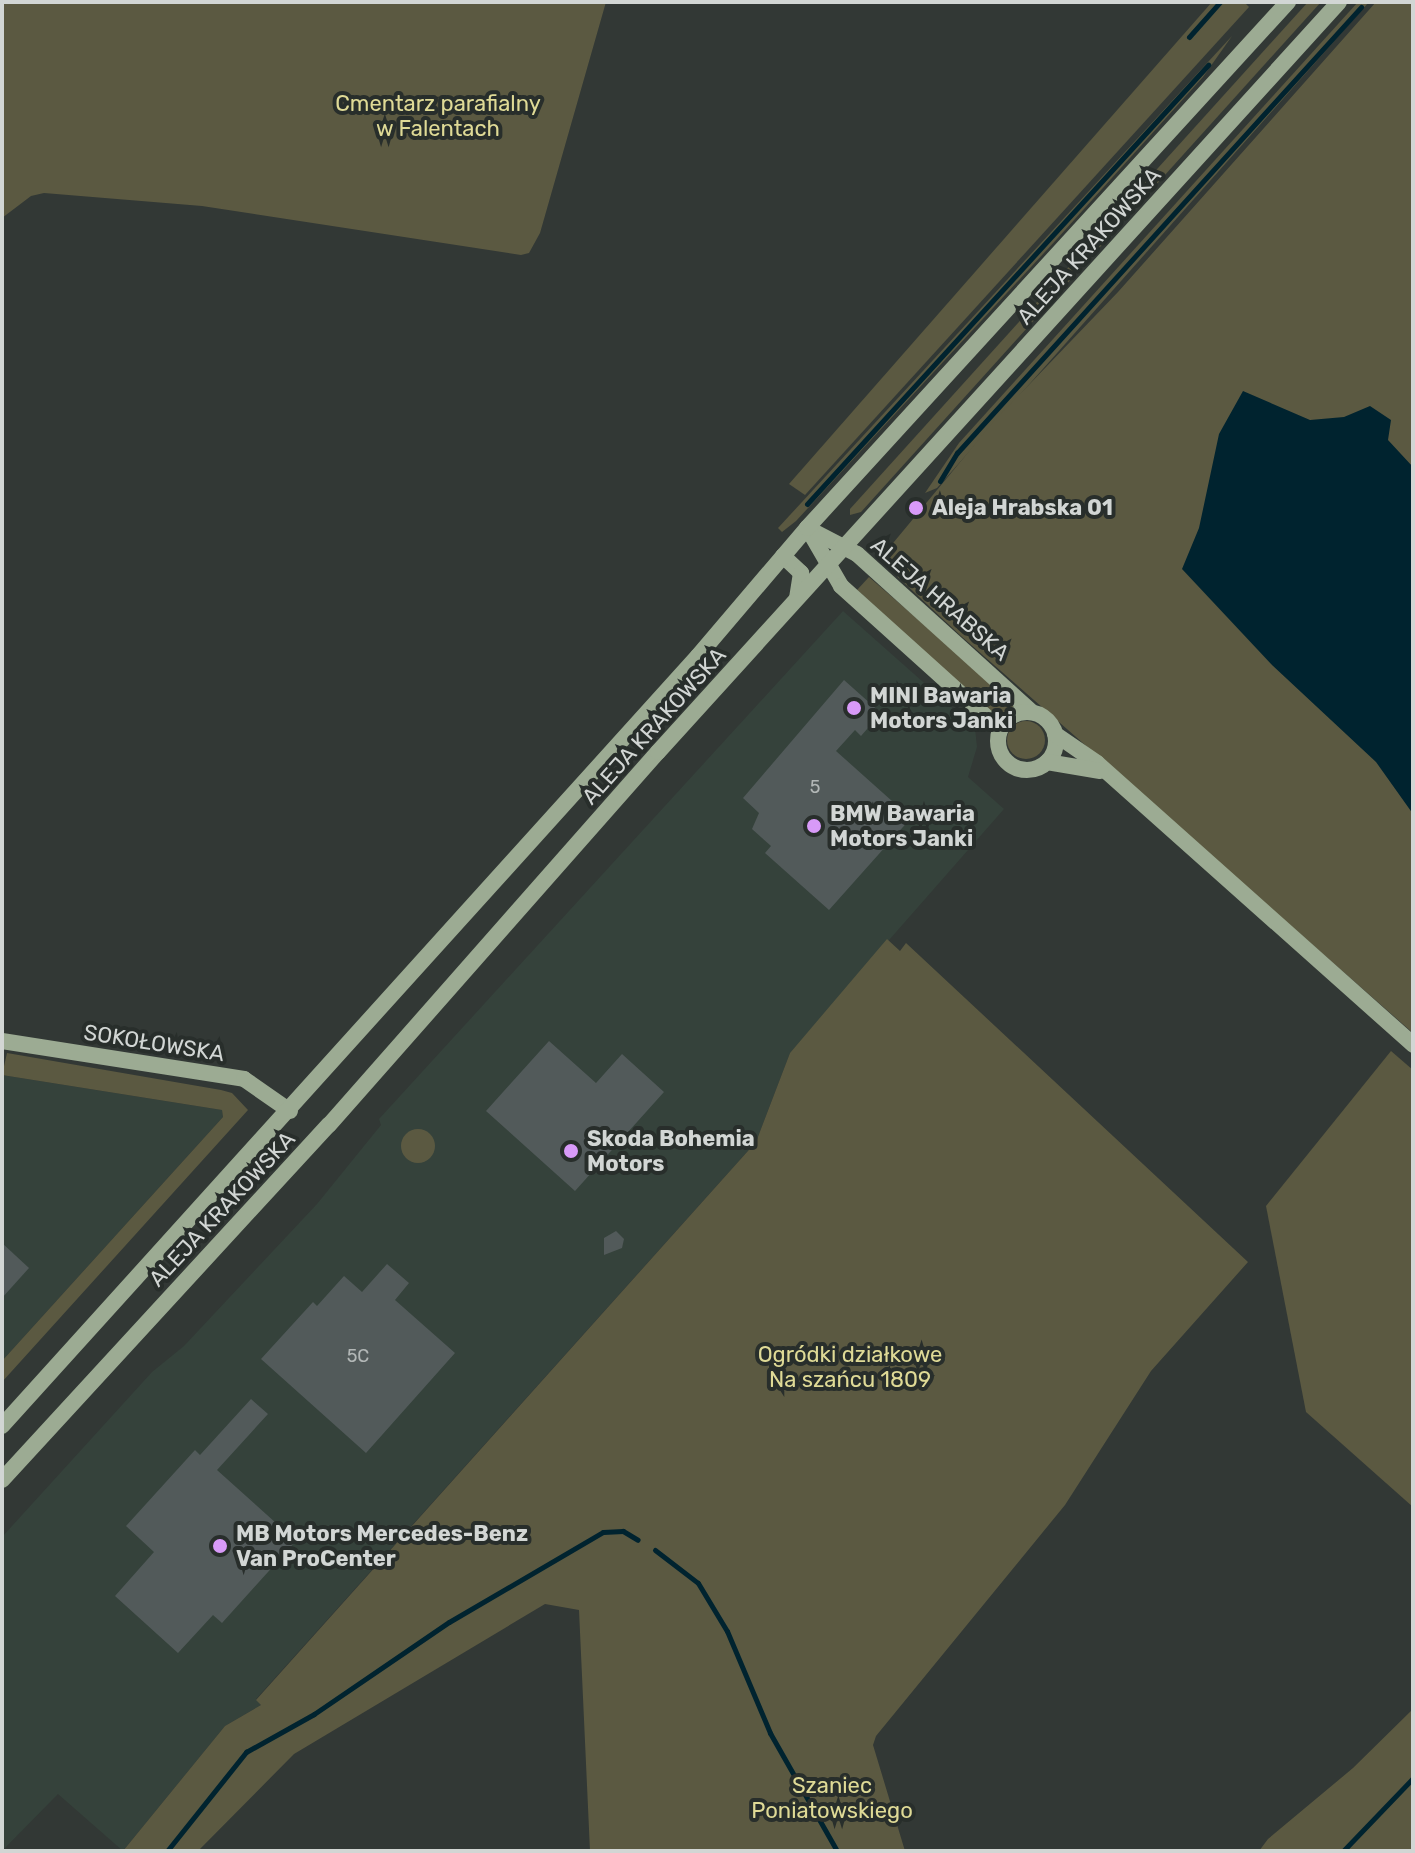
<!DOCTYPE html>
<meta charset="utf-8">
<style>
body{margin:0}
#map{position:relative;width:1415px;height:1853px;overflow:hidden;background:#323835;font-family:Rubik,sans-serif}
div>[style]{position:absolute}
.built>*{inset:0;background:#35423b}
.green>*{inset:0;background:#5b5941}
.round{border-radius:50%}
.water>*{inset:0;background:#00232f}
.stream>*{height:5px;margin:-2.5px;padding:0 2.5px;transform-origin:2.5px;border-radius:2.5px;background:#00232f}
.building>*{inset:0;background:#525a5a}
.secondary>*{height:16px;margin:-8px;padding:0 8px;transform-origin:8px;border-radius:8px;background:#9cab93}
.secondary>.ring{margin:-8px;padding:0;box-sizing:content-box;background:none;border:16px solid #9cab93;border-radius:50%}
.dots>*{width:22px;height:22px;translate:-50% -50%;box-sizing:border-box;border:4px solid #282e2b;border-radius:50%}
span{translate:-50% -50%;white-space:nowrap;text-align:center;line-height:1.15;-webkit-text-stroke:8px #282e2b;paint-order:stroke}
.number-label{font-size:18px;color:#b2b7b6}
.number-label span{-webkit-text-stroke-width:0}
.park-label{font-size:22px;color:#dfda96}
.street-label{font-size:22px;color:#d2d6d4}
.poi-label{font-size:22px;color:#d2d6d4;font-weight:700}
.left{translate:0 -50%;text-align:left}
.frame{position:absolute;inset:0;border:4px solid #d2d6d4;pointer-events:none}
</style>
<div id="map">
<div class="built">
<i style="clip-path:polygon(843px 611px,975px 728px,977px 747px,968px 777px,1004px 809px,790px 1053px,756px 1142px,256px 1699px,261px 1705px,225px 1726px,123px 1851px,58px 1794px,2px 1851px,2px 1537px,152px 1372px,184px 1346px,317px 1204px,381px 1125px,379px 1119px)"></i>
<i style="clip-path:polygon(2px 1075px,222px 1110px,223px 1117px,2px 1361px)"></i>
</div>
<div class="green">
<i style="clip-path:polygon(2px 2px,606px 2px,540px 233px,529px 253px,521px 255px,202px 206px,44px 193px,31px 196px,2px 218px)"></i>
<i style="clip-path:polygon(1212px 2px,1244px 2px,1249px 7px,805px 495px,789px 484px)"></i>
<i style="clip-path:polygon(1308px 2px,1321px 2px,861px 512px,850px 515px,850px 509px)"></i>
<i style="clip-path:polygon(1358px 2px,1369px 2px,937px 488px,925px 493px,959px 443px)"></i>
<i style="clip-path:polygon(1376px 2px,1413px 2px,1413px 1033px,961px 636px,885px 565px,884px 554px,995px 420px,1118px 292px)"></i>
<i style="clip-path:polygon(1232px 36px,1203px 77px,1056px 240px,796px 521px,782px 532px,778px 528px)"></i>
<i style="clip-path:polygon(869px 577px,1017px 705px,1016px 708px,997px 718px,857px 590px)"></i>
<i class="round" style="left:1007px;top:721px;width:38px;height:38px"></i>
<i style="clip-path:polygon(887px 939px,900px 951px,906px 943px,1248px 1262px,1151px 1371px,1065px 1505px,876px 1736px,873px 1745px,905px 1851px,590px 1851px,579px 1610px,545px 1604px,294px 1754px,198px 1851px,123px 1851px,225px 1726px,261px 1705px,256px 1700px,756px 1142px,790px 1053px)"></i>
<i style="clip-path:polygon(1391px 1051px,1413px 1070px,1413px 1507px,1306px 1412px,1266px 1206px)"></i>
<i style="clip-path:polygon(7px 1053px,221px 1090px,232px 1093px,248px 1110px,2px 1382px,2px 1361px,223px 1117px,222px 1110px,2px 1075px)"></i>
<i class="round" style="left:401px;top:1129px;width:34px;height:34px"></i>
<i style="clip-path:polygon(1413px 1709px,1413px 1851px,1259px 1851px,1268px 1839px,1353px 1768px)"></i>
</div>
<div class="water">
<i style="clip-path:polygon(1243px 391px,1310px 420px,1344px 417px,1370px 406px,1391px 420px,1388px 440px,1413px 467px,1413px 814px,1376px 762px,1272px 665px,1182px 569px,1199px 528px,1219px 434px)"></i>
</div>
<div class="stream">
<i style="left:1189px;top:37px;width:47px;rotate:-48.5deg"></i>
<i style="left:940px;top:481px;width:33px;rotate:-59deg"></i>
<i style="left:957px;top:453px;width:602px;rotate:-47.83deg"></i>
<i style="left:807px;top:504px;width:595px;rotate:-47.59deg"></i>
<i style="left:655px;top:1550px;width:54px;rotate:37.5deg"></i>
<i style="left:698px;top:1583px;width:56px;rotate:58.9deg"></i>
<i style="left:727px;top:1631px;width:111px;rotate:67.1deg"></i>
<i style="left:770px;top:1733px;width:136px;rotate:60.4deg"></i>
<i style="left:167px;top:1851px;width:127px;rotate:-51.4deg"></i>
<i style="left:246px;top:1752px;width:78px;rotate:-29.2deg"></i>
<i style="left:314px;top:1714px;width:163px;rotate:-34.3deg"></i>
<i style="left:449px;top:1622px;width:178px;rotate:-30.3deg"></i>
<i style="left:603px;top:1532px;width:20px;rotate:-3deg"></i>
<i style="left:623px;top:1531px;width:17px;rotate:31deg"></i>
<i style="left:1343px;top:1851px;width:101px;rotate:-46.2deg"></i>
</div>
<div class="building">
<i style="clip-path:polygon(844px 680px,881px 713px,861px 736px,855px 730px,836px 751px,911px 818px,829px 910px,765px 853px,771px 846px,752px 829px,759px 813px,743px 798px)"></i>
<i style="clip-path:polygon(549px 1041px,596px 1083px,622px 1054px,664px 1092px,575px 1191px,486px 1111px)"></i>
<i style="clip-path:polygon(616px 1231px,624px 1239px,622px 1248px,604px 1255px,604px 1238px)"></i>
<i style="clip-path:polygon(2px 1243px,29px 1268px,2px 1298px)"></i>
<i style="clip-path:polygon(387px 1264px,409px 1283px,395px 1300px,455px 1353px,366px 1453px,261px 1359px,313px 1302px,317px 1306px,344px 1276px,362px 1292px)"></i>
<i style="clip-path:polygon(251px 1399px,268px 1414px,217px 1470px,296px 1541px,222px 1623px,213px 1615px,178px 1653px,115px 1596px,154px 1552px,126px 1526px,195px 1450px,200px 1455px)"></i>
</div>
<div class="secondary">
<i style="left:807px;top:528px;width:56px;rotate:27.5deg"></i>
<i style="left:857px;top:554px;width:234px;rotate:42.1deg"></i>
<i style="left:808px;top:529px;width:66px;rotate:59.9deg"></i>
<i style="left:841px;top:586px;width:214px;rotate:42deg"></i>
<i style="left:783px;top:556px;width:25px;rotate:43deg"></i>
<i style="left:801px;top:573px;width:24px;rotate:99deg"></i>
<i class="ring" style="left:998px;top:712px;width:42px;height:42px"></i>
<i style="left:1055px;top:734px;width:51px;rotate:34.6deg"></i>
<i style="left:1097px;top:763px;width:424px;rotate:41.7deg"></i>
<i style="left:1047px;top:762px;width:54px;rotate:9.6deg"></i>
<i style="left:2px;top:1041px;width:245px;rotate:8.9deg"></i>
<i style="left:244px;top:1079px;width:56px;rotate:34.8deg"></i>
<i style="left:2px;top:1426px;width:1038px;rotate:-47.89deg"></i>
<i style="left:698px;top:656px;width:168px;rotate:-49.6deg"></i>
<i style="left:807px;top:528px;width:713px;rotate:-47.56deg"></i>
<i style="left:2px;top:1480px;width:483px;rotate:-47.4deg"></i>
<i style="left:329px;top:1125px;width:497px;rotate:-48.6deg"></i>
<i style="left:658px;top:752px;width:1013px;rotate:-47.76deg"></i>
</div>
<div class="dots">
<i style="left:916px;top:508px;background:#d89af8"></i>
<i style="left:854px;top:708px;background:#d89af8"></i>
<i style="left:814px;top:826px;background:#d89af8"></i>
<i style="left:571px;top:1151px;background:#d89af8"></i>
<i style="left:220px;top:1546px;background:#d89af8"></i>
</div>
<div class="number-label">
<span style="left:815px;top:787px">5</span>
<span style="left:358px;top:1356px">5C</span>
</div>
<div class="park-label">
<span style="left:438px;top:116px">Cmentarz parafialny<br>w Falentach</span>
<span style="left:850px;top:1367px">Ogródki działkowe<br>Na szańcu 1809</span>
<span style="left:832px;top:1798px">Szaniec<br>Poniatowskiego</span>
</div>
<div class="street-label">
<span style="left:1089px;top:246px;rotate:-48deg">ALEJA KRAKOWSKA</span>
<span style="left:940px;top:599px;rotate:41deg">ALEJA HRABSKA</span>
<span style="left:654px;top:726px;rotate:-48deg">ALEJA KRAKOWSKA</span>
<span style="left:154px;top:1043px;rotate:9deg">SOKOŁOWSKA</span>
<span style="left:222px;top:1209px;rotate:-47deg">ALEJA KRAKOWSKA</span>
</div>
<div class="poi-label">
<span class="left" style="left:932px;top:508px">Aleja Hrabska 01</span>
<span class="left" style="left:870px;top:708px">MINI Bawaria<br>Motors Janki</span>
<span class="left" style="left:830px;top:826px">BMW Bawaria<br>Motors Janki</span>
<span class="left" style="left:587px;top:1151px">Skoda Bohemia<br>Motors</span>
<span class="left" style="left:236px;top:1546px">MB Motors Mercedes-Benz<br>Van ProCenter</span>
</div>
<div class="frame"></div>
</div>
